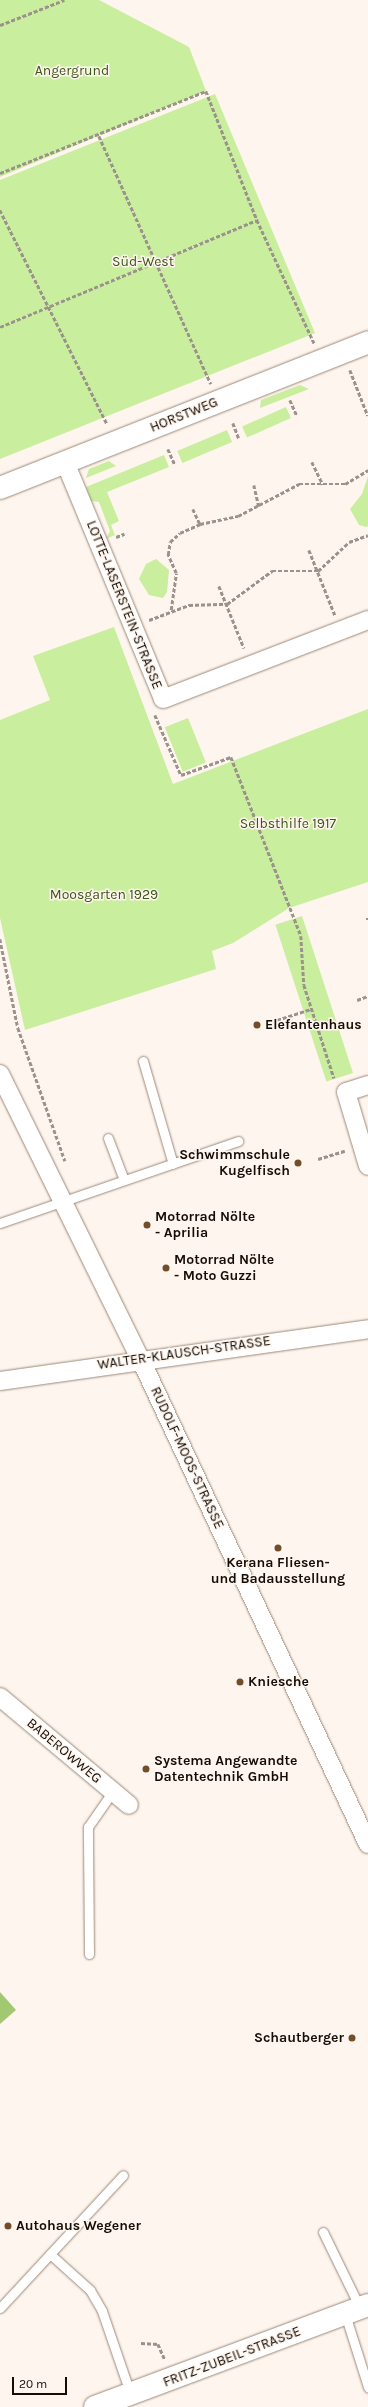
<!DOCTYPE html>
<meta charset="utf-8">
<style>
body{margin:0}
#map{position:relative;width:368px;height:2407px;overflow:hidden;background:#fef5ee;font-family:Karla,sans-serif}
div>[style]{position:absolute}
.green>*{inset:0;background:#c9ee9e;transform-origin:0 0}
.forest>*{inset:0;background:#a2c972}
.path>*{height:2.5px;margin-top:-1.25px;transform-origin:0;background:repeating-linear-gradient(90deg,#9b928c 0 4px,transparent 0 6px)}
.roads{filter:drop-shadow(0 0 1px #9b8878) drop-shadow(0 0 1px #9b8878)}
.lane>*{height:9px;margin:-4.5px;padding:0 4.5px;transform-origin:4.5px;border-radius:4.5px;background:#fff}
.street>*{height:18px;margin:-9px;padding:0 9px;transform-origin:9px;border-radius:9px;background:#fff}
.secondary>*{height:22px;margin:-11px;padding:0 11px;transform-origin:11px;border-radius:11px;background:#fff}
.dots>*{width:11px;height:11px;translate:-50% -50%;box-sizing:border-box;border:2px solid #fef5ee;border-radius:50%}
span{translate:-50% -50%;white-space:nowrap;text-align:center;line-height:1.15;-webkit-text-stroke:3px #fef5ee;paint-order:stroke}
.park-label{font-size:14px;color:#3c5518}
.street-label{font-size:14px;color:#140d07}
.poi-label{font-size:14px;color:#140d07;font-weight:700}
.left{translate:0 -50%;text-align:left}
.right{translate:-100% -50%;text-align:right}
.scale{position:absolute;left:12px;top:2377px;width:55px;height:18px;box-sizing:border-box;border:2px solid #140d07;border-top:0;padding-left:5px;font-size:12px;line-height:14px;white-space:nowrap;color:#140d07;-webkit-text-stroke:3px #fef5ee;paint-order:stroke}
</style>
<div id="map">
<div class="green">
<i style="clip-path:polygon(0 0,99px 0,189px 47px,206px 91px,0 177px)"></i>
<i style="clip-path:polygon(215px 94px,315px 333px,0 459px,0 180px)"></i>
<i style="clip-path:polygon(300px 385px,309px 389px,260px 408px,261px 400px)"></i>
<i style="left:286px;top:407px;width:12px;height:48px;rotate:66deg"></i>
<i style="left:227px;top:430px;width:13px;height:54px;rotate:67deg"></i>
<i style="clip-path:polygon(164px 455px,169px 467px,107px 492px,119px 521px,111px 525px,115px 535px,106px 539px,110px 531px,99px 502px,91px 501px,86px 487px)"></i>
<i style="clip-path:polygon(109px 461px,116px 466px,86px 478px,89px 469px)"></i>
<i style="clip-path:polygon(368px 476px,368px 526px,366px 527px,359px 525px,350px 509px,362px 494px)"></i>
<i style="clip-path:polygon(156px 559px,169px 570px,167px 592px,163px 598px,149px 595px,139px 579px,146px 564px)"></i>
<i style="clip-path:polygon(114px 627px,173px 784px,368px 709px,368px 882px,289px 908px,233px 943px,212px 951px,216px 969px,25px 1030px,0 918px,0 720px,50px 700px,33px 656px)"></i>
<i style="left:188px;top:718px;width:48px;height:25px;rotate:68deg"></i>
<i style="left:302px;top:916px;width:165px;height:28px;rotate:72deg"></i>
</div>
<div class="forest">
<i style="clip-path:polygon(0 1992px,16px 2010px,0 2024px)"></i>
</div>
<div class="path">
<i style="left:0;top:25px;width:69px;rotate:-21.3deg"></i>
<i style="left:99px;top:136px;width:272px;rotate:65.7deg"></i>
<i style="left:0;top:173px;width:222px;rotate:-21.7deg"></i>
<i style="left:206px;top:91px;width:139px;rotate:68.4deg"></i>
<i style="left:257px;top:220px;width:136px;rotate:65.1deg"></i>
<i style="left:0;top:210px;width:239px;rotate:63.4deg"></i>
<i style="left:0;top:327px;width:278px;rotate:-22.6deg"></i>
<i style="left:350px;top:370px;width:49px;rotate:68.6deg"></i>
<i style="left:290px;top:400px;width:17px;rotate:66deg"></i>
<i style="left:233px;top:423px;width:17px;rotate:69deg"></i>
<i style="left:168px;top:449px;width:17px;rotate:66deg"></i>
<i style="left:312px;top:462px;width:25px;rotate:64deg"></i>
<i style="left:254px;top:485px;width:22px;rotate:77deg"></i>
<i style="left:193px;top:509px;width:17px;rotate:65deg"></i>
<i style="left:116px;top:537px;width:9px;rotate:-21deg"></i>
<i style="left:309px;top:550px;width:70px;rotate:68.2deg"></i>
<i style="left:219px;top:586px;width:67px;rotate:68deg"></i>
<i style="left:171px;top:610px;width:37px;rotate:-82deg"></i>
<i style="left:176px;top:573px;width:20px;rotate:-114deg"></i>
<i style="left:168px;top:555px;width:13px;rotate:-81deg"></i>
<i style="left:170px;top:542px;width:13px;rotate:-42deg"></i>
<i style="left:180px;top:533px;width:22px;rotate:-24deg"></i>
<i style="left:200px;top:524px;width:39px;rotate:-12deg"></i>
<i style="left:238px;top:516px;width:69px;rotate:-27.7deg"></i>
<i style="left:299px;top:484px;width:46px"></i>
<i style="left:345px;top:484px;width:27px;rotate:-31deg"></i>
<i style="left:149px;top:620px;width:43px;rotate:-20.6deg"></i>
<i style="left:189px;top:605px;width:38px;rotate:-2deg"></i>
<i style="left:227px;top:604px;width:56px;rotate:-36.3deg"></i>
<i style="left:272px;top:571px;width:46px"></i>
<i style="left:318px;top:571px;width:42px;rotate:-43.1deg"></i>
<i style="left:349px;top:542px;width:20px;rotate:-20deg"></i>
<i style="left:155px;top:715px;width:65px;rotate:66.6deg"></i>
<i style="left:181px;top:775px;width:53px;rotate:-19.8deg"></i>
<i style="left:231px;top:757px;width:192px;rotate:68.6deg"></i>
<i style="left:301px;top:936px;width:49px;rotate:86.5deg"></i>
<i style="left:304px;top:985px;width:98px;rotate:72.1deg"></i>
<i style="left:366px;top:919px;width:2px"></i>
<i style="left:0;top:939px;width:91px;rotate:78.6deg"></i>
<i style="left:18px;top:1028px;width:141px;rotate:70.5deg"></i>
<i style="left:357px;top:1000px;width:12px;rotate:-20deg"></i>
<i style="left:277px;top:1020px;width:36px;rotate:-18deg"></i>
<i style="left:318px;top:1159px;width:28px;rotate:-17deg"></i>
<i style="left:141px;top:2343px;width:17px;rotate:3deg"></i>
<i style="left:158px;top:2344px;width:17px;rotate:66deg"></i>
</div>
<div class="roads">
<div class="lane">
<i style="left:143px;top:1061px;width:107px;rotate:73.8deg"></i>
<i style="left:108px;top:1138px;width:45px;rotate:69.1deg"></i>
<i style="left:0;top:1223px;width:252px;rotate:-19deg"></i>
<i style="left:89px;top:1954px;width:127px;rotate:-90.5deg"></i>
<i style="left:88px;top:1827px;width:44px;rotate:-55.2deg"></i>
<i style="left:323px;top:2232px;width:85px;rotate:64deg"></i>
<i style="left:50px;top:2254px;width:54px;rotate:42deg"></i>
<i style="left:90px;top:2290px;width:24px;rotate:60deg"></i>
<i style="left:102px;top:2311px;width:87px;rotate:71.1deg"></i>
<i style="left:0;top:2308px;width:181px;rotate:-47.2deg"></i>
<i style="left:345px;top:2314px;width:77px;rotate:72.5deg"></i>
</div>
<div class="street">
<i style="left:65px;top:462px;width:256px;rotate:67.5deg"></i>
<i style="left:163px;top:699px;width:220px;rotate:-21.1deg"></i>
<i style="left:0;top:1074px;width:317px;rotate:63.8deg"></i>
<i style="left:140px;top:1358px;width:537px;rotate:64.87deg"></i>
<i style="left:368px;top:1085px;width:23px;rotate:162deg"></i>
<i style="left:346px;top:1092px;width:77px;rotate:73.4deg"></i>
<i style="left:0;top:1381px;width:372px;rotate:-8deg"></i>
<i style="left:0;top:1697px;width:168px;rotate:39.9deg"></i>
</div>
<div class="secondary">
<i style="left:0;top:488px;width:396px;rotate:-21.6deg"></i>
<i style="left:95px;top:2407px;width:291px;rotate:-20.5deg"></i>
</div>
</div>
<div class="dots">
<i style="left:257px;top:1025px;background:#734c2a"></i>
<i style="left:298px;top:1163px;background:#734c2a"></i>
<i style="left:147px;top:1225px;background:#734c2a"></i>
<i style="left:166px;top:1268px;background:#734c2a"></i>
<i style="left:278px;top:1548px;background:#734c2a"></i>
<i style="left:240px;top:1682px;background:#734c2a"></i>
<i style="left:146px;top:1769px;background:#734c2a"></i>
<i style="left:352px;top:2038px;background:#734c2a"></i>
<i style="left:8px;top:2226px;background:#734c2a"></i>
</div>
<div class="park-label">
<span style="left:72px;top:71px">Angergrund</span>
<span style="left:143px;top:262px">Süd-West</span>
<span style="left:288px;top:824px">Selbsthilfe 1917</span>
<span style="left:104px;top:895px">Moosgarten 1929</span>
</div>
<div class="street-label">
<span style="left:184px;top:415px;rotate:-22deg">HORSTWEG</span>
<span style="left:124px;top:605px;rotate:68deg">LOTTE-LASERSTEIN-STRASSE</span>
<span style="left:184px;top:1353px;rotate:-8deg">WALTER-KLAUSCH-STRASSE</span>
<span style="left:187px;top:1458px;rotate:65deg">RUDOLF-MOOS-STRASSE</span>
<span style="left:64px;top:1751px;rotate:40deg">BABEROWWEG</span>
<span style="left:232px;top:2357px;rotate:-21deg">FRITZ-ZUBEIL-STRASSE</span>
</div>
<div class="poi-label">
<span class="left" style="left:265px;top:1025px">Elefantenhaus</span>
<span class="right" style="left:290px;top:1163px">Schwimmschule<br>Kugelfisch</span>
<span class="left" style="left:155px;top:1225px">Motorrad Nölte<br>- Aprilia</span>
<span class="left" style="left:174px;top:1268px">Motorrad Nölte<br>- Moto Guzzi</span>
<span style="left:278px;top:1571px">Kerana Fliesen-<br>und Badausstellung</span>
<span class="left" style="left:248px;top:1682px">Kniesche</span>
<span class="left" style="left:154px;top:1769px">Systema Angewandte<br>Datentechnik GmbH</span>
<span class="right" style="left:344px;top:2038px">Schautberger</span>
<span class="left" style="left:16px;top:2226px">Autohaus Wegener</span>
</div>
<div class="scale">20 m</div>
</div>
